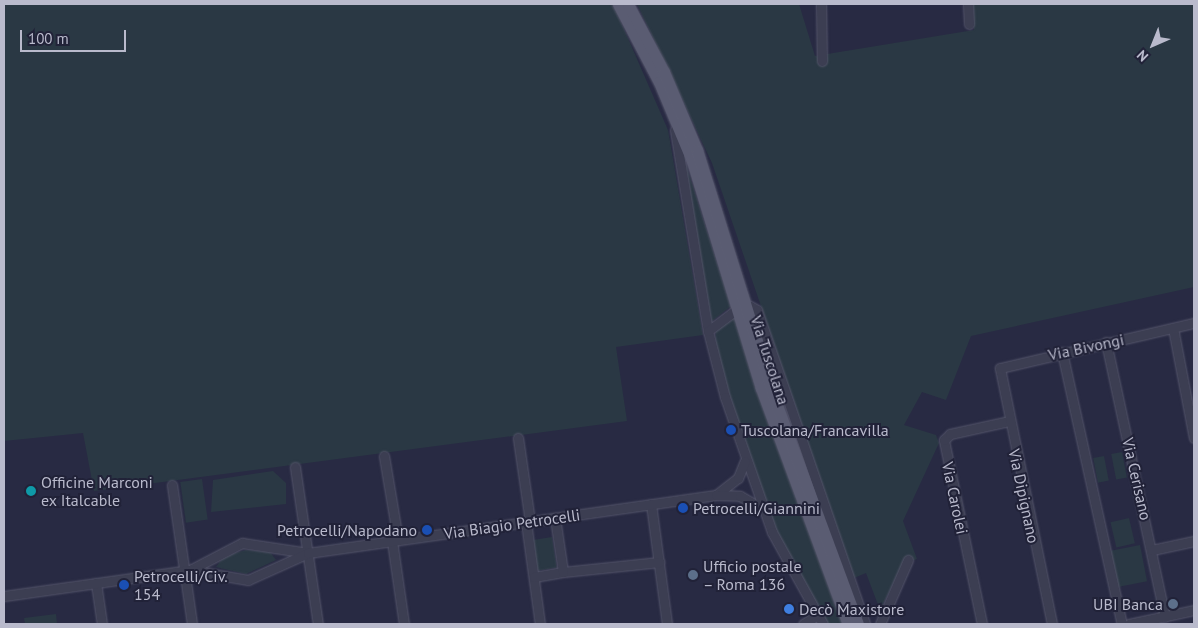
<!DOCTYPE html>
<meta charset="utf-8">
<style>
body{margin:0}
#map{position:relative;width:1198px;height:628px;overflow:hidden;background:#282a43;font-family:"PT Sans",sans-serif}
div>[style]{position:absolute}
.green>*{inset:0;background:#2a3844;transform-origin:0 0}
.roads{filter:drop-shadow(0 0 1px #54556a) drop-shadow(0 0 1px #54556a)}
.minor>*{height:9px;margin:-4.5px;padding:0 4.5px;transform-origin:4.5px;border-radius:4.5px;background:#3c3e52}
.major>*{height:11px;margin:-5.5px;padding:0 5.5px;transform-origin:5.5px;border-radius:5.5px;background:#5a5c72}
.dots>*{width:14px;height:14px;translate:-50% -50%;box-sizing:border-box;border:2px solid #212238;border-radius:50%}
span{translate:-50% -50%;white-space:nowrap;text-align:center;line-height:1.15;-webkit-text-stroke:4px #212238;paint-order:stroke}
.street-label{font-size:16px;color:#b9bacc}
.poi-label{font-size:16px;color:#b9bacc}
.left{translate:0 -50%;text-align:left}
.right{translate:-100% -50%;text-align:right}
.frame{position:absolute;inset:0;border:5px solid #b9bacc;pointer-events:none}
.north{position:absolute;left:1128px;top:20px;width:50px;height:50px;-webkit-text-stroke:4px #212238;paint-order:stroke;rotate:224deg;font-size:14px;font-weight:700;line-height:20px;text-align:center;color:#b9bacc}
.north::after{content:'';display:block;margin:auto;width:18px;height:22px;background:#b9bacc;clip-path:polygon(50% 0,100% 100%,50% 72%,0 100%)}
.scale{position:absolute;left:20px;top:30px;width:106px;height:22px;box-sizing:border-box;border:2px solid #b9bacc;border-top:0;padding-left:6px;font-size:15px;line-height:18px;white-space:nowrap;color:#b9bacc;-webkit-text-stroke:4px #212238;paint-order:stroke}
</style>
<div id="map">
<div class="green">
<i style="clip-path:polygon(4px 4px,613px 4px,668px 130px,703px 335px,616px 347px,627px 421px,94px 491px,83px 433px,4px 441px)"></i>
<i style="clip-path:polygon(637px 4px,799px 4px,815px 56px,974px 30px,973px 4px,1194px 4px,1194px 287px,971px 336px,946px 400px,922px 392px,904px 425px,936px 435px,939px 443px,903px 521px,917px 559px,903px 564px,880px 610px,866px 573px,854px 578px,712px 163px)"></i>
<i style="clip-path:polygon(683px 155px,731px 306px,711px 322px,683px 157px)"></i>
<i style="clip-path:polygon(730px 317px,737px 320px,845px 624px,828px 624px,775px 530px,735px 415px,715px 342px,716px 330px)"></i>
<i style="left:1122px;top:452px;width:26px;height:11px;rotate:79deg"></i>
<i style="left:1104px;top:456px;width:25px;height:11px;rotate:79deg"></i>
<i style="clip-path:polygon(273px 471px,286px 483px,286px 504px,211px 512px,213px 480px)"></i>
<i style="left:202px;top:479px;width:41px;height:22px;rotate:82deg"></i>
<i style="left:1129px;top:518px;width:26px;height:19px;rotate:77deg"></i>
<i style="left:552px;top:537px;width:31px;height:21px;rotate:81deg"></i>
<i style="left:1140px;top:545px;width:37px;height:31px;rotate:79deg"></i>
<i style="clip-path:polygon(246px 550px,270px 552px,276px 560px,246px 574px,216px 567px,224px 556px)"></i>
<i style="clip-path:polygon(56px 614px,57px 624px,25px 624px,24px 618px)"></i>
</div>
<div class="roads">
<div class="minor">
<i style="left:821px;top:4px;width:57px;rotate:89deg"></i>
<i style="left:968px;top:4px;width:20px;rotate:87deg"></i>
<i style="left:675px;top:130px;width:204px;rotate:80.7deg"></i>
<i style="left:708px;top:331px;width:68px;rotate:75.6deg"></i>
<i style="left:725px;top:397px;width:143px;rotate:70.8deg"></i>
<i style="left:772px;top:532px;width:105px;rotate:61deg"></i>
<i style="left:1173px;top:328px;width:112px;rotate:79.2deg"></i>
<i style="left:708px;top:331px;width:36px;rotate:-37deg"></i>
<i style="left:737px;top:309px;width:13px;rotate:-13deg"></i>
<i style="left:750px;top:306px;width:8px;rotate:30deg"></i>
<i style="left:757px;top:310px;width:332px;rotate:71deg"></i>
<i style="left:1106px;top:342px;width:281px;rotate:77.9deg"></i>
<i style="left:1062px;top:352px;width:279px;rotate:77.6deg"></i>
<i style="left:518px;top:438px;width:84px;rotate:81.8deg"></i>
<i style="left:384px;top:456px;width:85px;rotate:80.5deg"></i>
<i style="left:295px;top:467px;width:159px;rotate:81.7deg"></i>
<i style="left:172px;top:485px;width:140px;rotate:81.8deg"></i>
<i style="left:716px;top:495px;width:28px;rotate:-38deg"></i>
<i style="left:738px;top:478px;width:18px;rotate:-68deg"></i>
<i style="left:651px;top:504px;width:121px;rotate:82.4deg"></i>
<i style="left:526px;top:522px;width:103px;rotate:82.2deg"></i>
<i style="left:392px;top:541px;width:84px;rotate:81.8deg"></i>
<i style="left:1152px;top:550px;width:43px;rotate:-12.1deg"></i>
<i style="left:190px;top:570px;width:59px;rotate:-27.4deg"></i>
<i style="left:242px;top:543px;width:67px;rotate:8.6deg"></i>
<i style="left:563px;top:572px;width:97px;rotate:-5.9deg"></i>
<i style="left:534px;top:577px;width:29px;rotate:-10deg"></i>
<i style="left:563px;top:572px;width:55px;rotate:-98.4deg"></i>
<i style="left:96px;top:583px;width:41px;rotate:81.7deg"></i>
<i style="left:4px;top:596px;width:188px;rotate:-8deg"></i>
<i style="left:190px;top:570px;width:59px;rotate:9.8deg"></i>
<i style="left:248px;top:580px;width:66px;rotate:-24.2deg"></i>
<i style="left:308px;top:553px;width:412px;rotate:-8.1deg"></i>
<i style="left:716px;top:495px;width:24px;rotate:2deg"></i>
<i style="left:740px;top:496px;width:24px;rotate:30deg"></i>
<i style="left:803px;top:624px;width:17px;rotate:-31deg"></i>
<i style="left:880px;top:624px;width:70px;rotate:-66.4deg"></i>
<i style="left:982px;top:624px;width:188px;rotate:-101.7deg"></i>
<i style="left:944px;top:440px;width:8px;rotate:-45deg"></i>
<i style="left:950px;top:434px;width:60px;rotate:-12.4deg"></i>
<i style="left:1052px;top:624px;width:261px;rotate:-101.5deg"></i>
<i style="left:1000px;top:368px;width:199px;rotate:-13.1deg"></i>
<i style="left:1129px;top:624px;width:66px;rotate:-12.2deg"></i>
</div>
<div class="major">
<i style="left:618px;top:4px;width:88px;rotate:62.3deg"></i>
<i style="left:659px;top:82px;width:86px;rotate:67.3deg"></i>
<i style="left:692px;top:161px;width:237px;rotate:73.1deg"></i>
<i style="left:761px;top:388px;width:252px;rotate:69.8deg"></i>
<i style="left:628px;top:4px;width:77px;rotate:62.1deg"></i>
<i style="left:664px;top:72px;width:85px;rotate:67.1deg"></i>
<i style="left:697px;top:150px;width:267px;rotate:72.6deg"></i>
<i style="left:777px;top:405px;width:233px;rotate:69.7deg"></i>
</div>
</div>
<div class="dots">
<i style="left:731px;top:430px;background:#1a4fb4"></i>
<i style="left:31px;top:491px;background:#0f9aa8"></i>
<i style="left:683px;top:508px;background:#1a4fb4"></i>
<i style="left:427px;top:530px;background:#1a4fb4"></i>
<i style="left:693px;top:575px;background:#5c6f8a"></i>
<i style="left:124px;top:585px;background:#1a4fb4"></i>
<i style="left:1173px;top:604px;background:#5c6f8a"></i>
<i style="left:789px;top:609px;background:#3f7fe0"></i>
</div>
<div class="street-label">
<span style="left:1086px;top:347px;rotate:-12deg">Via Bivongi</span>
<span style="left:770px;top:360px;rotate:72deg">Via Tuscolana</span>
<span style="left:1137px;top:479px;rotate:77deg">Via Cerisano</span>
<span style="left:1024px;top:496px;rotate:78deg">Via Dipignano</span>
<span style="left:955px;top:498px;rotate:78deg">Via Carolei</span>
<span style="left:512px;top:524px;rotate:-8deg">Via Biagio Petrocelli</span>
</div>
<div class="poi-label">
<span class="left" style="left:741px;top:430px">Tuscolana/Francavilla</span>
<span class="left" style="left:41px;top:491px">Officine Marconi<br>ex Italcable</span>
<span class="left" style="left:693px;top:508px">Petrocelli/Giannini</span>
<span class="right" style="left:417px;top:530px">Petrocelli/Napodano</span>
<span class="left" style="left:703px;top:575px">Ufficio postale<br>– Roma 136</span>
<span class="left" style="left:134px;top:585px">Petrocelli/Civ.<br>154</span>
<span class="right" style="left:1163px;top:604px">UBI Banca</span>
<span class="left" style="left:799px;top:609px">Decò Maxistore</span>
</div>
<div class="frame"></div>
<div class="north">N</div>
<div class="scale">100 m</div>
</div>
